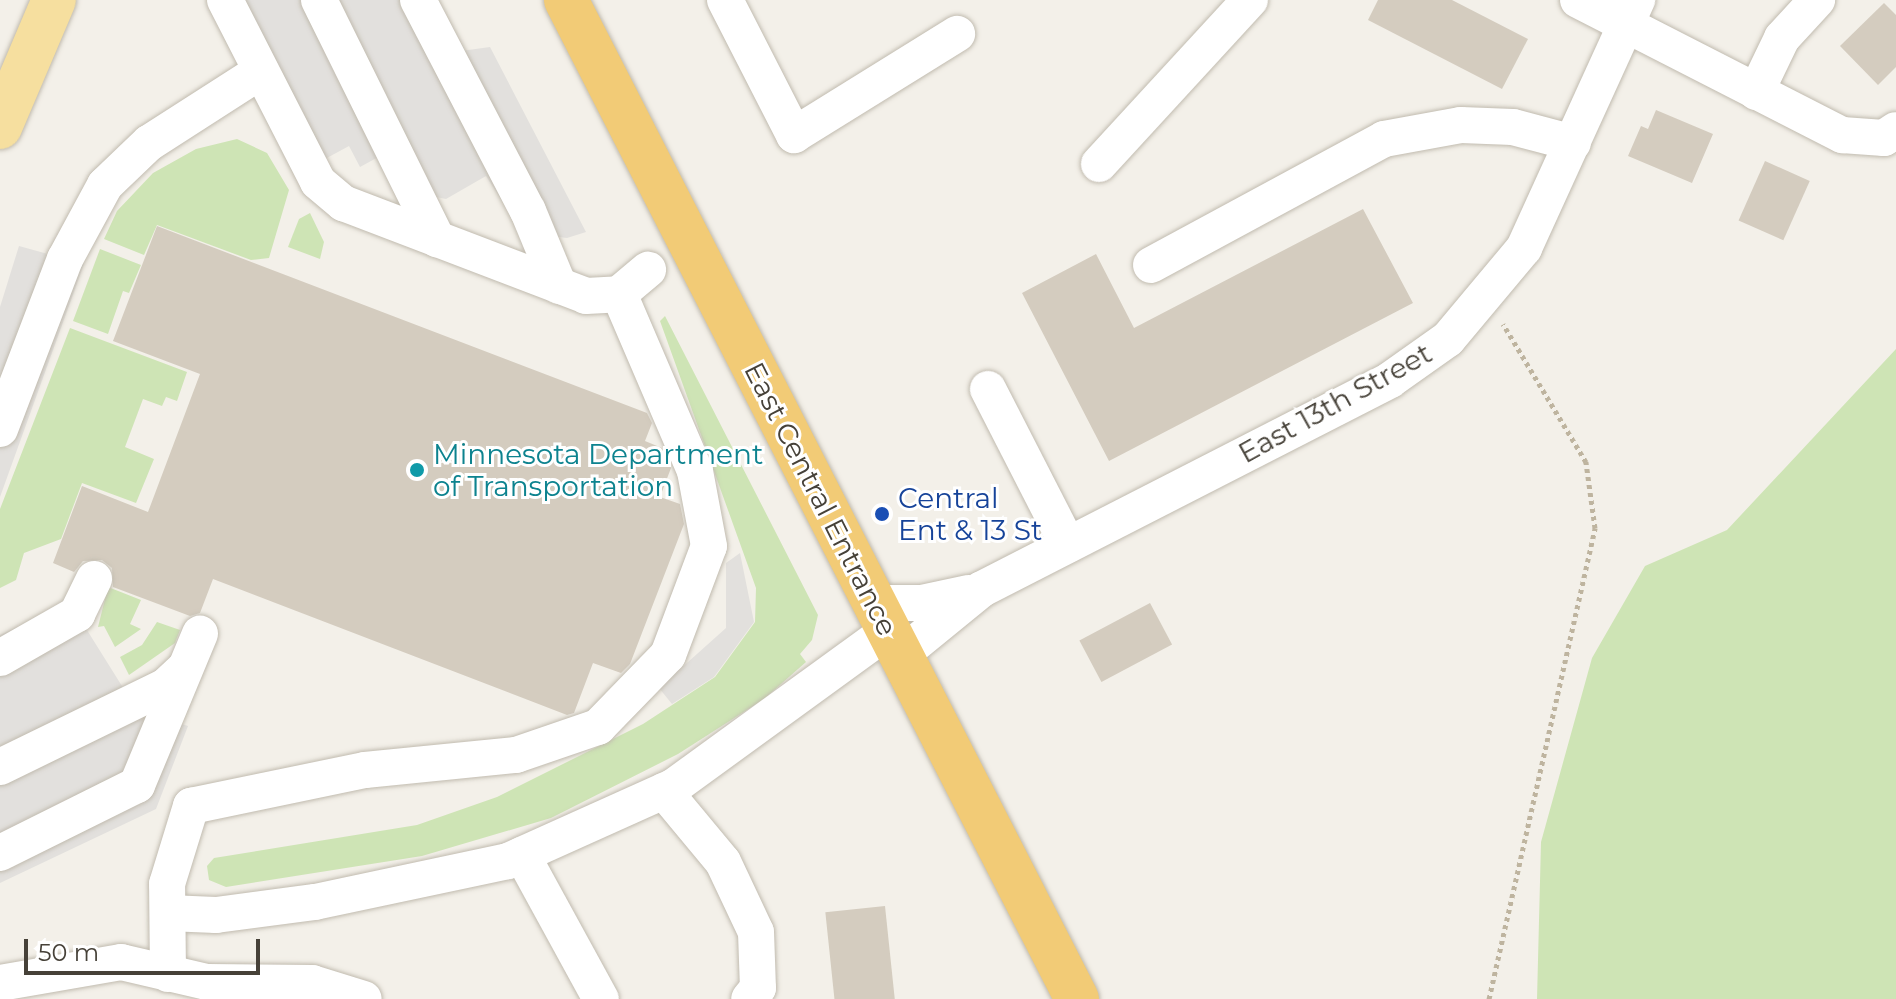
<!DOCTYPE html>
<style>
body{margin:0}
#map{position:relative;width:1896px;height:999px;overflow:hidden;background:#f3f0e9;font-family:Montserrat,sans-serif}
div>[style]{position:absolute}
.green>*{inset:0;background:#cee4b5}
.parking>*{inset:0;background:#e2e0dd}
.building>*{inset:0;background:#d4ccbf;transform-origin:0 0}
.path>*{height:5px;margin-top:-2.5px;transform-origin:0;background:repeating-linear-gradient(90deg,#beb49f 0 4px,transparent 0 8px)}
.roads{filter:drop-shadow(0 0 2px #c1bbaf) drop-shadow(0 0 2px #c1bbaf)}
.minor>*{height:36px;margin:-18px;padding:0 18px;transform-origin:18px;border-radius:18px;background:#fff}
.major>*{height:44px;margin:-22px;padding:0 22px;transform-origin:22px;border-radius:22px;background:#f6df9f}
.highway>*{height:44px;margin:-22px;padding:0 22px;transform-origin:22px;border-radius:22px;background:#f2cb76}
.dots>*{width:22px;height:22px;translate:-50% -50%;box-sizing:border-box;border:4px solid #fff;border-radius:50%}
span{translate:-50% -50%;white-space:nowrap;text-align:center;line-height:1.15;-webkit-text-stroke:6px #fff;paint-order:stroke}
.street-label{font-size:28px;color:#464138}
.culture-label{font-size:28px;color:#0d838f}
.left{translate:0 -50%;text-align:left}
.transit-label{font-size:28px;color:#164399}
.scale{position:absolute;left:24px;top:939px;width:236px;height:36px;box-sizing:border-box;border:4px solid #464138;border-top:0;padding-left:10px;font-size:24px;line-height:28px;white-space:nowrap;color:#464138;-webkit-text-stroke:6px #fff;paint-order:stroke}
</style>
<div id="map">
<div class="green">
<i style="clip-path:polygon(237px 139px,267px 153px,289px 190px,269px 258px,251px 260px,157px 225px,144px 255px,104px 239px,117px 211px,153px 173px,196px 149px)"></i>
<i style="clip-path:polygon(310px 213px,324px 242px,320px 259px,288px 247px,299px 219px)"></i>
<i style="clip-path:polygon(100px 249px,141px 265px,129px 293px,123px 291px,108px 334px,73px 321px)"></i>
<i style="clip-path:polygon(665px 316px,818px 615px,812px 640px,800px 654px,806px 662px,764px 699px,678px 754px,551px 818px,422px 856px,226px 887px,209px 880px,207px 866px,214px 858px,417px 825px,497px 797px,643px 724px,715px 677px,755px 622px,756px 588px,660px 321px)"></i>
<i style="clip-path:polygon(70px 328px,187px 372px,177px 401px,166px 397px,162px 406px,143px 399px,125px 447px,154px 459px,136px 503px,82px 483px,61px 539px,24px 553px,16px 580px,0 588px,0 509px)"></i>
<i style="clip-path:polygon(1896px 349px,1896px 999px,1537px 999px,1541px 842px,1592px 658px,1645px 566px,1727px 530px)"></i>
<i style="clip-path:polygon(108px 587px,141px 600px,130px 624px,141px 629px,115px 647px,104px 626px,98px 627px)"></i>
<i style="clip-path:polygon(157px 622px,180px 630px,175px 643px,129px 675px,120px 657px,142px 645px)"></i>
</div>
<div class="parking">
<i style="clip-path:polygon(244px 0,434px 0,461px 51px,490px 47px,586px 232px,567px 238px,522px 232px,486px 176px,446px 199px,397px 189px,382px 155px,360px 167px,349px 146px,325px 159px)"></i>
<i style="clip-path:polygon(19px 246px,84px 264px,0 497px,0 307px)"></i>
<i style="clip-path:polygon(740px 553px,754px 622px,714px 677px,672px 704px,659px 688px,726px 628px,726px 563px)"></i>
<i style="clip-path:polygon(70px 603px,137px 710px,188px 726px,156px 809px,0 883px,0 635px)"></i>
</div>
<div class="building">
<i style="clip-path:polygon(1378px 0,1452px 0,1528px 39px,1502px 89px,1368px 20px)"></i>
<i style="clip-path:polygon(1884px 3px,1896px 15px,1896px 67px,1878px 85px,1840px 46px)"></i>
<i style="clip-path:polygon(1656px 110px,1713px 134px,1692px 183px,1628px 156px,1641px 126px,1648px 129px)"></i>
<i style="left:1765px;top:161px;width:49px;height:65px;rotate:24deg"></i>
<i style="clip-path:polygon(1363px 209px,1413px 303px,1109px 461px,1022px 293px,1096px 254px,1134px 328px)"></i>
<i style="clip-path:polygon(157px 226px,647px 413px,652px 423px,645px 441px,662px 448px,671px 468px,660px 497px,680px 504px,684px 524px,630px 664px,621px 673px,593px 663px,574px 713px,567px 715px,213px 579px,200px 613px,190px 616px,113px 587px,112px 568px,102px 560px,83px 561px,74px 572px,53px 563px,82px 486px,148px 512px,200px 374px,113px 341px)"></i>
<i style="left:1150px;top:603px;width:47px;height:80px;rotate:62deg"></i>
<i style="left:885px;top:906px;width:94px;height:60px;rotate:84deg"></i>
</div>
<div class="path">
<i style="left:1489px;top:999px;width:483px;rotate:-77.3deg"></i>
<i style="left:1595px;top:528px;width:67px;rotate:-97.8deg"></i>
<i style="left:1586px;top:462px;width:161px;rotate:-121deg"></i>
</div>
<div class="roads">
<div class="minor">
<i style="left:225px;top:0;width:204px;rotate:62.9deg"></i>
<i style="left:318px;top:182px;width:33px;rotate:40deg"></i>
<i style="left:343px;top:203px;width:260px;rotate:20.9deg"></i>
<i style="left:586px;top:296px;width:33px;rotate:-3deg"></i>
<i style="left:619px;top:294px;width:38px;rotate:-40deg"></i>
<i style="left:319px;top:0;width:267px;rotate:63.7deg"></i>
<i style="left:418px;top:0;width:238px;rotate:62.5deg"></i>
<i style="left:528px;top:211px;width:81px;rotate:67.5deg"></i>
<i style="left:725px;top:0;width:152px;rotate:62.9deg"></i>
<i style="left:794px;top:135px;width:192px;rotate:-31.8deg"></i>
<i style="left:1578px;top:0;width:297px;rotate:27.1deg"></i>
<i style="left:1842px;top:135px;width:42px;rotate:4.1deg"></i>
<i style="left:1884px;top:138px;width:14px;rotate:-34deg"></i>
<i style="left:1756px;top:92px;width:60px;rotate:-64.3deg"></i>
<i style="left:1782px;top:38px;width:52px;rotate:-47.4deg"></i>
<i style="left:1099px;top:164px;width:223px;rotate:-47.4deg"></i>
<i style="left:1151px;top:265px;width:265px;rotate:-28.4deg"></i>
<i style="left:1384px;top:139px;width:78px;rotate:-10.3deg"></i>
<i style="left:1461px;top:125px;width:52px;rotate:2.2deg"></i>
<i style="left:1513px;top:127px;width:62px;rotate:14.9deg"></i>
<i style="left:988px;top:389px;width:175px;rotate:62.9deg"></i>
<i style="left:0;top:429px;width:182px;rotate:-69.1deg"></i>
<i style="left:65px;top:259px;width:84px;rotate:-61.6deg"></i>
<i style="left:105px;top:185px;width:61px;rotate:-43.7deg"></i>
<i style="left:149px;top:143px;width:133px;rotate:-32.7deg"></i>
<i style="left:874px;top:603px;width:47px"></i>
<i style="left:921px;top:603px;width:49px;rotate:-11.8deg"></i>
<i style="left:901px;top:655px;width:104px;rotate:-39.2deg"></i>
<i style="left:982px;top:589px;width:458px;rotate:-27.1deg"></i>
<i style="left:1390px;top:380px;width:71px;rotate:-35.3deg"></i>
<i style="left:1448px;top:339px;width:119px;rotate:-50.1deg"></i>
<i style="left:1524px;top:248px;width:273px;rotate:-65.5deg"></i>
<i style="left:0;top:658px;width:89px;rotate:-29.7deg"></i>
<i style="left:77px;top:614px;width:39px;rotate:-64deg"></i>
<i style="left:0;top:767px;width:185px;rotate:-26deg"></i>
<i style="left:166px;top:686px;width:26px;rotate:-43deg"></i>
<i style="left:664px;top:791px;width:92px;rotate:50.3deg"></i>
<i style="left:723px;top:862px;width:77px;rotate:64.8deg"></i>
<i style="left:756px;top:932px;width:56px;rotate:88deg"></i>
<i style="left:758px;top:988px;width:14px;rotate:129deg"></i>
<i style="left:0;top:853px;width:153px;rotate:-26.4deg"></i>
<i style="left:137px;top:785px;width:164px;rotate:-67.4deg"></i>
<i style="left:522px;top:855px;width:164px;rotate:61.3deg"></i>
<i style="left:168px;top:913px;width:48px;rotate:2.4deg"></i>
<i style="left:216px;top:915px;width:100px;rotate:-7.5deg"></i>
<i style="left:315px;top:902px;width:197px;rotate:-12deg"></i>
<i style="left:508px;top:861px;width:181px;rotate:-24.2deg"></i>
<i style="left:673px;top:787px;width:267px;rotate:-36deg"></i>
<i style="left:168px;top:974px;width:90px;rotate:-90.6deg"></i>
<i style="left:167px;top:884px;width:82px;rotate:-72.9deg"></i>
<i style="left:191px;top:806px;width:178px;rotate:-11.7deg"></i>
<i style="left:365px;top:770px;width:152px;rotate:-5.7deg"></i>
<i style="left:516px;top:755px;width:87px;rotate:-18.9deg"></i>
<i style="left:598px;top:727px;width:100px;rotate:-45.8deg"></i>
<i style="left:668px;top:655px;width:116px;rotate:-69.4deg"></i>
<i style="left:709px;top:546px;width:76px;rotate:-100.6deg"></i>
<i style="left:695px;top:471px;width:193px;rotate:-113.2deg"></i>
<i style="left:0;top:983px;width:123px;rotate:-9.8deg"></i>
<i style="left:121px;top:962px;width:88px;rotate:13.1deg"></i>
<i style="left:207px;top:982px;width:105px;rotate:0.5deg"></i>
<i style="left:312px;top:983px;width:54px;rotate:17.1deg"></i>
</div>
<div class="major">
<i style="left:0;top:127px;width:138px;rotate:-67deg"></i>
</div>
<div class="highway">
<i style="left:566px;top:0;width:1122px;rotate:62.91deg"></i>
</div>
</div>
<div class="dots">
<i style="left:417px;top:470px;background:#0f9aa8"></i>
<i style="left:882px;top:514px;background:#1a4fb4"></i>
</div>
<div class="street-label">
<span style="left:1335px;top:403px;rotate:-29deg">East 13th Street</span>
<span style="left:821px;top:499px;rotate:63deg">East Central Entrance</span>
</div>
<div class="culture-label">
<span class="left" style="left:433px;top:470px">Minnesota Department<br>of Transportation</span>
</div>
<div class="transit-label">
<span class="left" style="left:898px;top:514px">Central<br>Ent &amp; 13 St</span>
</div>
<div class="scale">50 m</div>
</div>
